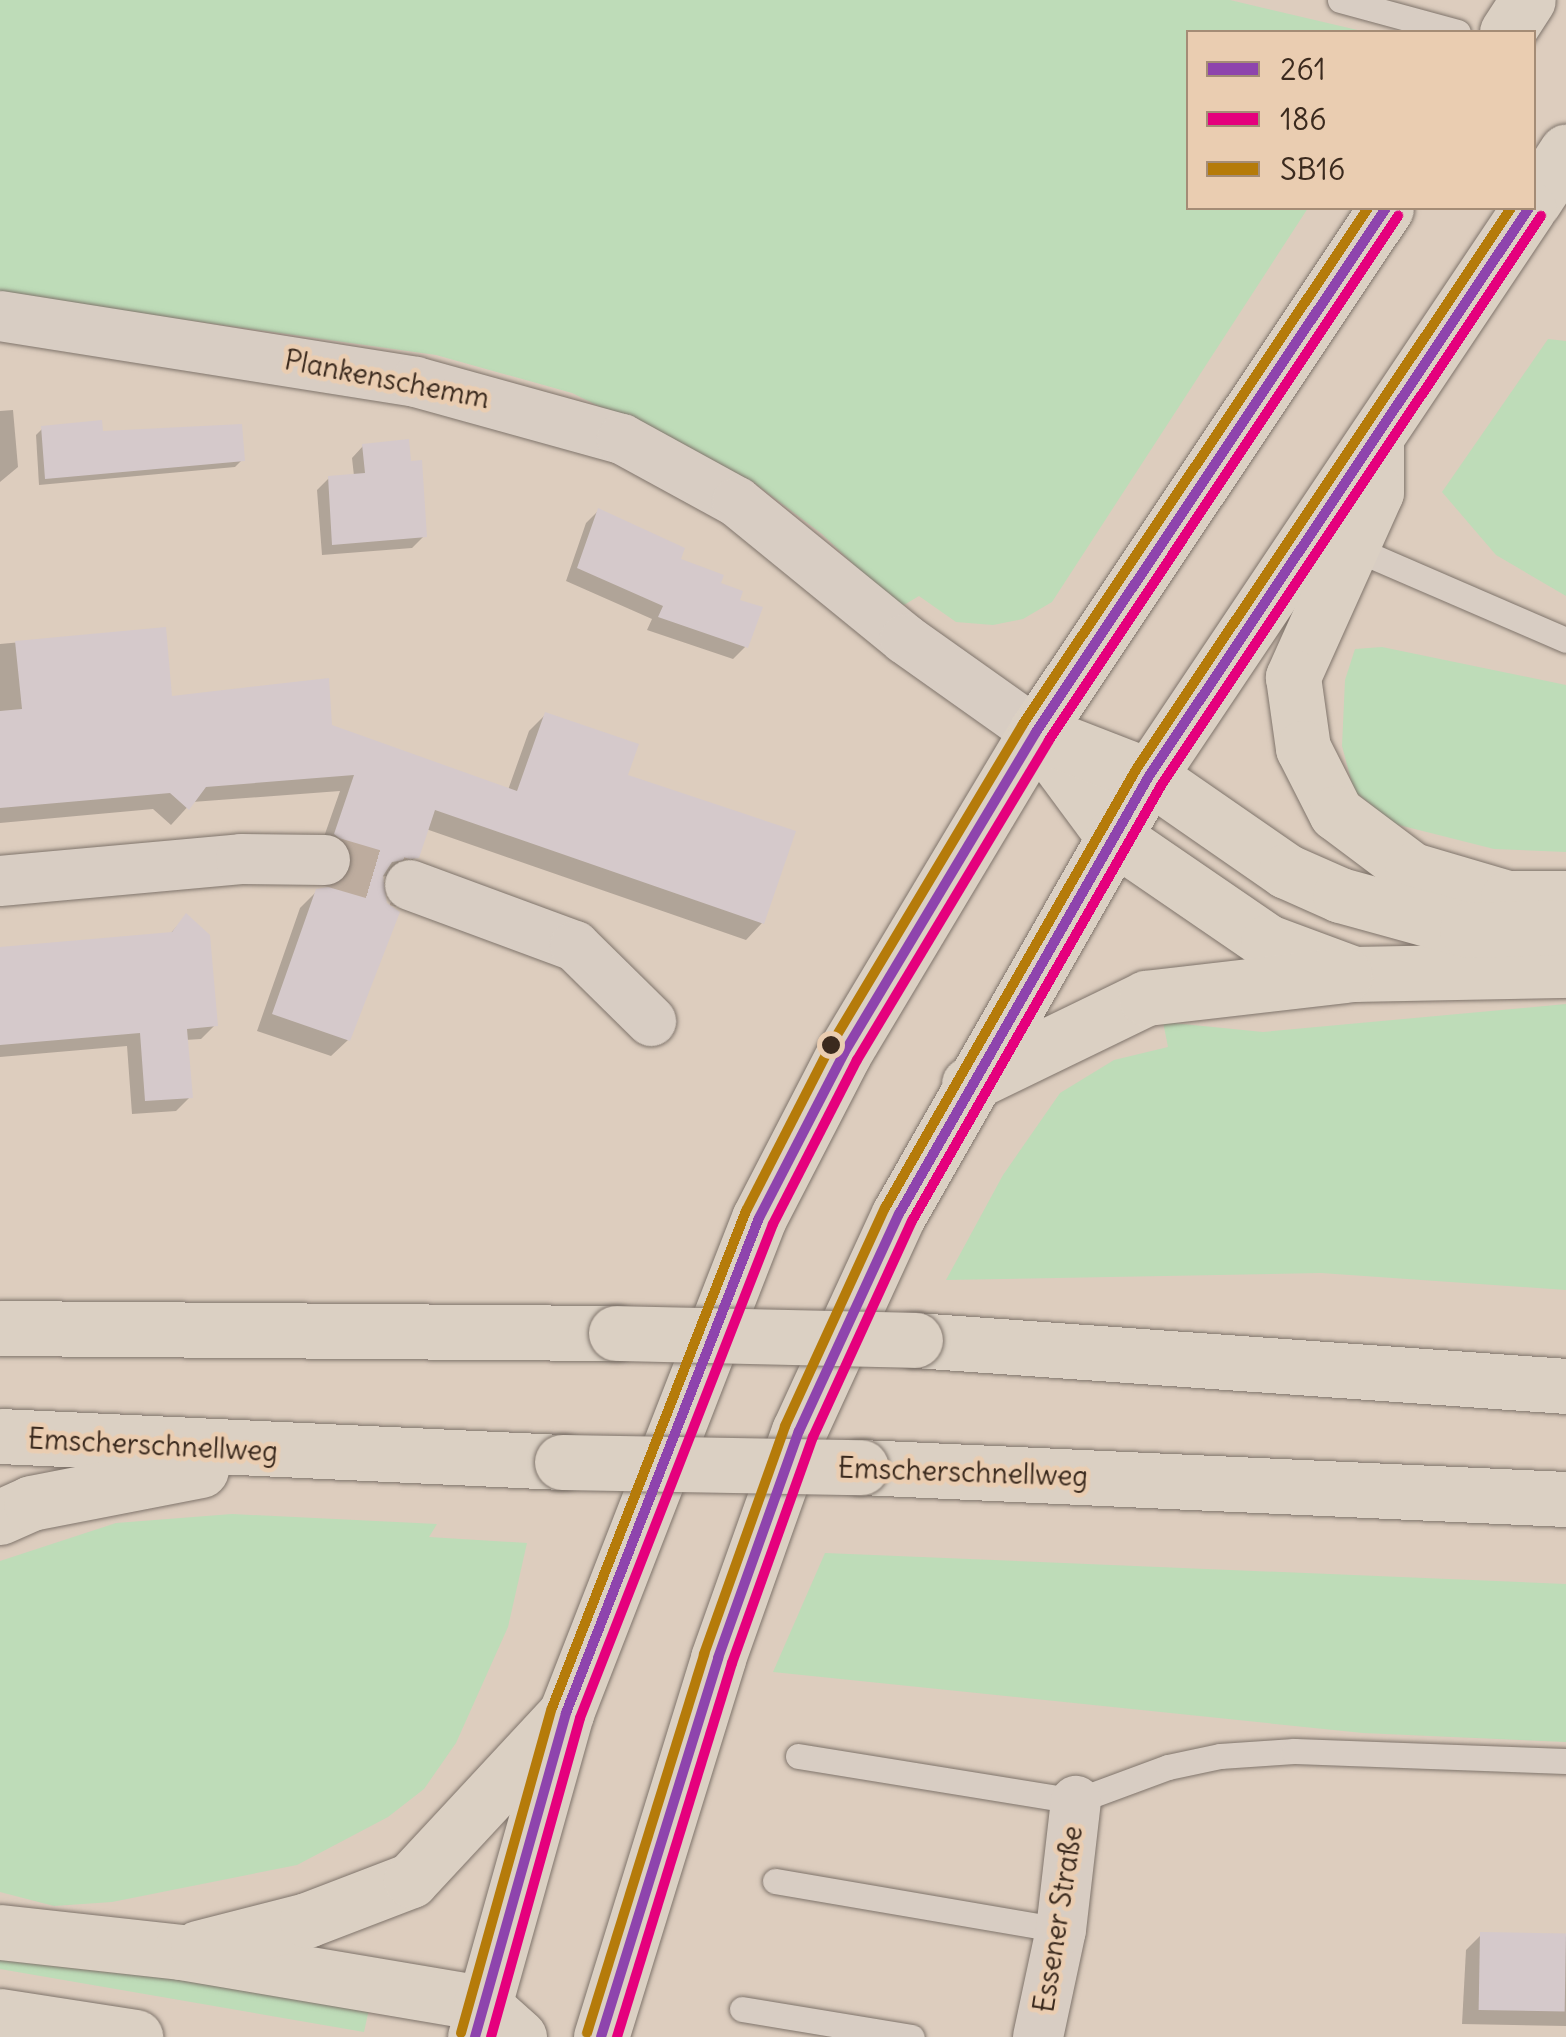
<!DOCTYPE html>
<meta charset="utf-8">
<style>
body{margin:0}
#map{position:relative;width:1566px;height:2037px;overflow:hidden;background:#ddcdbe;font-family:Delius,sans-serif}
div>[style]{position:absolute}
.green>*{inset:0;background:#bedcb8}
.shadow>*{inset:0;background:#0003}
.building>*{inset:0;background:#d5c9cb;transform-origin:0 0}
.minor-tunnel>*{height:50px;margin-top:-25px;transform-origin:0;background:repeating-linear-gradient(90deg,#bdac9e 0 50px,transparent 0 75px)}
.roads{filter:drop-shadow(0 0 2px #7f746b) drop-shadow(0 0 2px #7f746b)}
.service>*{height:25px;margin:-12.5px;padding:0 12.5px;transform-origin:12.5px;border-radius:12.5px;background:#d8cdc3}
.minor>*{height:50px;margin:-25px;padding:0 25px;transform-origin:25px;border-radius:25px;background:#d8cdc3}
.primary>*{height:55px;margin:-27.5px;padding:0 27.5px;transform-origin:27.5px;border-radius:27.5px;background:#dbd0c3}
.motorway>*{height:55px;margin:-27.5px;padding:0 27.5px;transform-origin:27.5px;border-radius:27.5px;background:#dbd0c3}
.bridges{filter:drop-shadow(0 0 2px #7f746b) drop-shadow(0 0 2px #7f746b)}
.motorway-bridge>*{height:55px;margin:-27.5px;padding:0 27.5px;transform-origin:27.5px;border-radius:27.5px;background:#dbd0c3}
.bus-1>*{height:10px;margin:-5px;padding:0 5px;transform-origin:5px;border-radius:5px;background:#8e44ad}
.bus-2>*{height:10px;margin:-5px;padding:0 5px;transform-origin:5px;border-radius:5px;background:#e5007d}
.bus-3>*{height:10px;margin:-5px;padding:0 5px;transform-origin:5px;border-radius:5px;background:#b57b0a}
.dots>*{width:28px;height:28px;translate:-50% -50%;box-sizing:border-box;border:5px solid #eacdb1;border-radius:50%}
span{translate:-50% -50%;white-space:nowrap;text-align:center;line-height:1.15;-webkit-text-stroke:9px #eacdb1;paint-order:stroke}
.street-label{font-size:28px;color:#3b2a1e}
.legend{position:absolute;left:1186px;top:30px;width:350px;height:180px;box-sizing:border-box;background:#eacdb1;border:2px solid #a48c76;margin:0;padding:12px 18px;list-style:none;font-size:30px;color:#3b2a1e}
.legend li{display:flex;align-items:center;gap:20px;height:50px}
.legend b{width:50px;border:2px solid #a48c76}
</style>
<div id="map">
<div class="green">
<i style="clip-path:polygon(0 0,1230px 0,1366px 32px,1188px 32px,1188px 208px,1308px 208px,1052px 602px,1023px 619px,993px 625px,956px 622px,919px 596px,899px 608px,822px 534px,753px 482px,572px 393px,436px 355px,0 294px)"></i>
<i style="clip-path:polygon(1548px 339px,1566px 341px,1566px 596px,1496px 555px,1442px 492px)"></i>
<i style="clip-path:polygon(1382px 647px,1566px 685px,1566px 852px,1494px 849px,1395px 824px,1354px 791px,1342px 746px,1345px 680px,1355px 649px)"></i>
<i style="clip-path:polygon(1566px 1004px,1566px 1290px,1321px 1273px,946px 1280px,1003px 1175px,1060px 1093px,1114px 1060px,1168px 1047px,1163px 1022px,1263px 1032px)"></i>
<i style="clip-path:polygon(232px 1514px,437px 1524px,429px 1537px,527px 1543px,508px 1627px,456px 1743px,424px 1789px,388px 1817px,297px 1865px,112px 1902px,54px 1906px,0 1892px,0 1561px,116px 1523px)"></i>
<i style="clip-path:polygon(825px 1553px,1566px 1584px,1566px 1742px,1363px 1733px,773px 1672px)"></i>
<i style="clip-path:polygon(0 1957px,44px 1965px,371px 2000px,364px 2032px,0 1969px)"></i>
</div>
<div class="shadow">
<i style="clip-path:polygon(13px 410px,18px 467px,0 482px,0 411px)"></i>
<i style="clip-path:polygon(43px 428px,101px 434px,242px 460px,235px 467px,39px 485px,36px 435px)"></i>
<i style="clip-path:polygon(363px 446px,424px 536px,412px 548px,322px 555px,317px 490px,329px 478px,354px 476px,352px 458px)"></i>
<i style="clip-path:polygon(599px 510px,737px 601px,746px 646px,733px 659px,647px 630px,652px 619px,566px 581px,586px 523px)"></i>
<i style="clip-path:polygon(164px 629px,169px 698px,330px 727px,508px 790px,529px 731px,546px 714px,625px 777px,762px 923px,746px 940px,426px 829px,417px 856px,399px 874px,380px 877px,348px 1040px,331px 1056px,257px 1031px,300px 908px,317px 891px,334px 888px,335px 864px,319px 851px,340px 791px,192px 802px,171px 825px,153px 809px,0 823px,0 644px)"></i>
<i style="clip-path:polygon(186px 916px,215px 1025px,201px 1039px,185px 1040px,190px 1097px,176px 1111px,132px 1114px,127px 1046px,0 1057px,0 950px,169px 935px)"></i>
<i style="clip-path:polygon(1481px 1935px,1566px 1936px,1566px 2026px,1462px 2024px,1466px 1950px)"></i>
</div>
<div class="building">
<i style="clip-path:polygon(102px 420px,103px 431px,242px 424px,245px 461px,45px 479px,41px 426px)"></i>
<i style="clip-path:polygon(409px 439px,411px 461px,422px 460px,427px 537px,332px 545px,328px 476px,365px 473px,362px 444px)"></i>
<i style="clip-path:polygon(598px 508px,685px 548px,681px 559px,724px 575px,721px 583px,743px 591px,740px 600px,763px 607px,748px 648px,658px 617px,663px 606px,577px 568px)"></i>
<i style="clip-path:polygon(166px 627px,172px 696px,329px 678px,332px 725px,517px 791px,545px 712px,639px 744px,628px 775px,796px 831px,764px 924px,435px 810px,419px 858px,392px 862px,383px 876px,387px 903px,400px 912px,350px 1041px,272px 1014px,316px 889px,338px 885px,350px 874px,350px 847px,334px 834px,354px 775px,206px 787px,189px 810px,170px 793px,0 808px,0 711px,22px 709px,15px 641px)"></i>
<i style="clip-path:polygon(186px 913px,210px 935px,218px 1026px,187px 1029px,193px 1098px,145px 1101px,140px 1033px,0 1045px,0 947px,172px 932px)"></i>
<i style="left:1480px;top:1932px;width:86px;height:78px;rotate:1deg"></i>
</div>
<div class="minor-tunnel">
<i style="left:325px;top:860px;width:89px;rotate:16.4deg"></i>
</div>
<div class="roads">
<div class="service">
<i style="left:1340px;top:0;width:122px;rotate:15.2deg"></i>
<i style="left:1351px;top:547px;width:234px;rotate:23.4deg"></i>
<i style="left:798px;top:1756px;width:282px;rotate:9.2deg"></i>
<i style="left:1076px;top:1801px;width:98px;rotate:-20.3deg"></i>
<i style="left:1168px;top:1767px;width:53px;rotate:-11.9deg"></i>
<i style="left:1220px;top:1756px;width:74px;rotate:-3.9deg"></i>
<i style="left:1294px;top:1751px;width:272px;rotate:2.1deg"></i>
<i style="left:775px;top:1881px;width:290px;rotate:9.7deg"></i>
<i style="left:742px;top:2009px;width:172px;rotate:9.4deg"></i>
</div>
<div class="minor">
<i style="left:0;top:316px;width:421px;rotate:9deg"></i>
<i style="left:416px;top:382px;width:214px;rotate:15.5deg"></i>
<i style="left:622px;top:439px;width:131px;rotate:28.7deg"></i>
<i style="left:737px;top:502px;width:217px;rotate:39.2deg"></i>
<i style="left:905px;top:639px;width:161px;rotate:35.4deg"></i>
<i style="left:0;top:881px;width:242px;rotate:-5.2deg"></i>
<i style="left:241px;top:859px;width:84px;rotate:0.7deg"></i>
<i style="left:410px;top:885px;width:176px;rotate:20.3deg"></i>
<i style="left:575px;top:946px;width:107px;rotate:44.6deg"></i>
<i style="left:1038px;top:2037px;width:109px;rotate:-77.9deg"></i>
<i style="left:1061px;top:1930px;width:130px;rotate:-83.4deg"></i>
</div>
<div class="primary">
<i style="left:1507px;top:32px;width:38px;rotate:-57deg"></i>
<i style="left:1534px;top:201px;width:59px;rotate:-56.9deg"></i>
<i style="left:475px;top:2037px;width:337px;rotate:-74.3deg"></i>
<i style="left:566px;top:1713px;width:531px;rotate:-68.7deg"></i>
<i style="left:759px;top:1218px;width:186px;rotate:-62.7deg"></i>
<i style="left:844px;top:1053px;width:374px;rotate:-59.1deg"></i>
<i style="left:1036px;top:732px;width:630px;rotate:-56.26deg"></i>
<i style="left:601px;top:2037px;width:397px;rotate:-72.8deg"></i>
<i style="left:718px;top:1658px;width:241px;rotate:-70.4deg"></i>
<i style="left:799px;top:1431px;width:239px;rotate:-65.3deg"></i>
<i style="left:899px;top:1214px;width:504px;rotate:-60.28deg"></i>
<i style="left:1149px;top:776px;width:683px;rotate:-56.22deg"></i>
</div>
<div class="motorway">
<i style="left:1376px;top:439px;width:53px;rotate:90deg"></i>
<i style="left:1376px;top:492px;width:203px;rotate:114.2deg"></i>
<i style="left:1293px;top:677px;width:72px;rotate:82deg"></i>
<i style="left:1303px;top:748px;width:73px;rotate:63.1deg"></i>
<i style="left:1336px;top:813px;width:95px;rotate:36.9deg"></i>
<i style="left:1412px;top:870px;width:100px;rotate:16.3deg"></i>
<i style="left:1508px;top:898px;width:58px"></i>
<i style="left:1036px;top:732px;width:129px;rotate:53.5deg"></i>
<i style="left:1113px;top:836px;width:188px;rotate:34.4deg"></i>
<i style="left:1268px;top:942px;width:92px;rotate:20.4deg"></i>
<i style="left:1354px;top:974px;width:212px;rotate:-1.1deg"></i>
<i style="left:1036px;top:732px;width:121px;rotate:21.3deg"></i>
<i style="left:1149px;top:776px;width:167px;rotate:34.7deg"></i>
<i style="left:1286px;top:871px;width:59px;rotate:24deg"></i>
<i style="left:1340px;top:895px;width:132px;rotate:15.4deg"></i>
<i style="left:1467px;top:930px;width:88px;rotate:-2deg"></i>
<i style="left:969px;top:1084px;width:197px;rotate:-25.9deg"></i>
<i style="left:1146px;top:998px;width:200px;rotate:-6.6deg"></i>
<i style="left:0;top:1328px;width:616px;rotate:0.47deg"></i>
<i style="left:915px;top:1340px;width:653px;rotate:4.04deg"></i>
<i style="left:0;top:1436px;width:563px;rotate:2.65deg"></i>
<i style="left:861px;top:1467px;width:706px;rotate:2.6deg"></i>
<i style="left:0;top:1517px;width:34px;rotate:-24deg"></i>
<i style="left:31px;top:1503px;width:173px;rotate:-11deg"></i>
<i style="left:0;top:1932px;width:181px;rotate:6.3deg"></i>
<i style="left:180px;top:1952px;width:305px;rotate:9.6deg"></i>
<i style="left:481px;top:2003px;width:51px;rotate:41.8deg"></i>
<i style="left:198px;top:1948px;width:113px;rotate:-14.4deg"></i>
<i style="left:307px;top:1920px;width:111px;rotate:-21deg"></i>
<i style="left:411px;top:1880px;width:228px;rotate:-47.1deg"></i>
<i style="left:0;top:2016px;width:137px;rotate:8.8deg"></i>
</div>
</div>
<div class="bridges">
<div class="motorway-bridge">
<i style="left:616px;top:1333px;width:299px;rotate:1.3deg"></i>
<i style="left:562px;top:1462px;width:299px;rotate:1deg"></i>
</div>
</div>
<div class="bus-1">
<i style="left:475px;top:2037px;width:337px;rotate:-74.3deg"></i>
<i style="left:566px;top:1713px;width:531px;rotate:-68.7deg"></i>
<i style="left:759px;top:1218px;width:186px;rotate:-62.7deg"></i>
<i style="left:844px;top:1053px;width:374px;rotate:-59.1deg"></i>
<i style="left:1036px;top:732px;width:630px;rotate:-56.26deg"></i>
<i style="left:601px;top:2037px;width:397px;rotate:-72.8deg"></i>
<i style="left:718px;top:1658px;width:241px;rotate:-70.4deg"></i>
<i style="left:799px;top:1431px;width:239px;rotate:-65.3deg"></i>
<i style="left:899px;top:1214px;width:504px;rotate:-60.28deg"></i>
<i style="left:1149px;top:776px;width:683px;rotate:-56.22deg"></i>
</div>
<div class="bus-2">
<i style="left:491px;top:2037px;width:331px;rotate:-74.4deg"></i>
<i style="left:580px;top:1718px;width:530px;rotate:-68.66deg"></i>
<i style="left:773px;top:1224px;width:184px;rotate:-62.9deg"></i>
<i style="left:857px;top:1060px;width:373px;rotate:-59deg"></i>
<i style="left:1049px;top:740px;width:630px;rotate:-56.34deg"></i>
<i style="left:617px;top:2037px;width:391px;rotate:-72.9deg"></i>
<i style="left:732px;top:1663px;width:240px;rotate:-70.3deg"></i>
<i style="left:813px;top:1437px;width:238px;rotate:-65.4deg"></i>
<i style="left:912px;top:1221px;width:503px;rotate:-60.23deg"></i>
<i style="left:1162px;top:784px;width:683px;rotate:-56.29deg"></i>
</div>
<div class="bus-3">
<i style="left:461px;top:2033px;width:337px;rotate:-74.4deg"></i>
<i style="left:552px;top:1708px;width:534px;rotate:-68.68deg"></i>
<i style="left:746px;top:1211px;width:186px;rotate:-62.9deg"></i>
<i style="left:831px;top:1045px;width:374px;rotate:-59.1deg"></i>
<i style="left:1023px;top:724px;width:621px;rotate:-56.23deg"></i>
<i style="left:587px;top:2033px;width:397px;rotate:-72.8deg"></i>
<i style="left:704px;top:1654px;width:242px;rotate:-70.4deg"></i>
<i style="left:785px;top:1426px;width:240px;rotate:-65.4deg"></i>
<i style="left:885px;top:1208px;width:507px;rotate:-60.2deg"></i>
<i style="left:1137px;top:768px;width:673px;rotate:-56.26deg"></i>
</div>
<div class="dots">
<i style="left:831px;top:1045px;background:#3b2a1e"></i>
</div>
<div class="street-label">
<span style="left:387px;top:379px;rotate:11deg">Plankenschemm</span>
<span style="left:153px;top:1445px;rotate:3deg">Emscherschnellweg</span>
<span style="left:963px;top:1472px;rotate:2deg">Emscherschnellweg</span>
<span style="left:1058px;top:1919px;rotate:-81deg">Essener Straße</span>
</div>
<ul class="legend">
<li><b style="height:12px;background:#8e44ad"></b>261</li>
<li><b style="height:12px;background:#e5007d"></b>186</li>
<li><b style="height:12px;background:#b57b0a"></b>SB16</li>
</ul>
</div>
